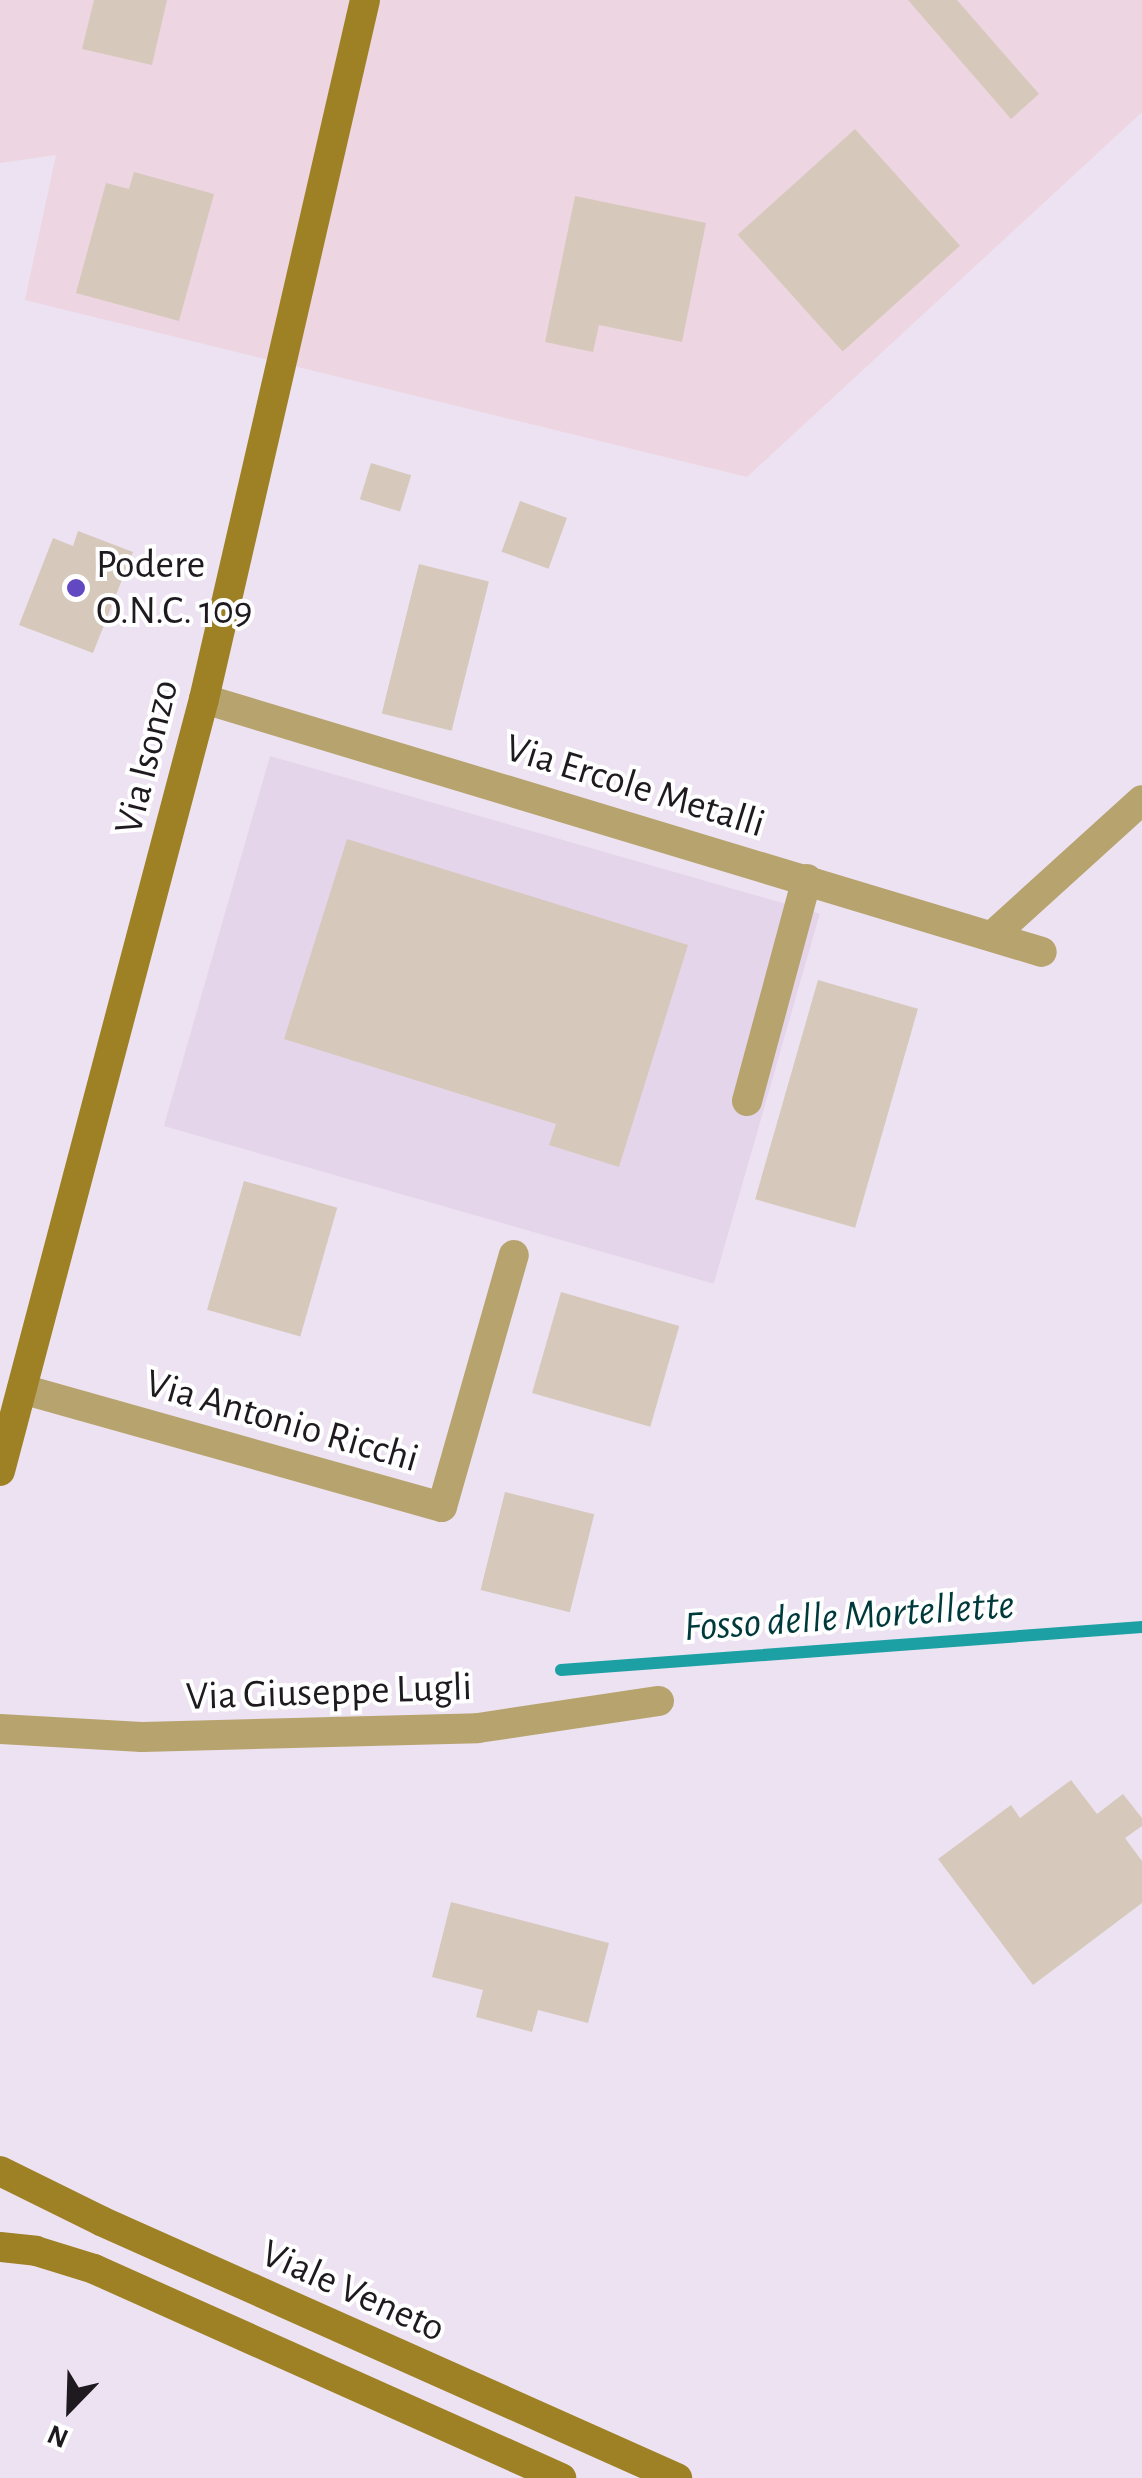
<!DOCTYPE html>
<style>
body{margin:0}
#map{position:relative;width:1142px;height:2478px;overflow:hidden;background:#ede2f1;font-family:"Alegreya Sans",sans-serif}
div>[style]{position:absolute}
.commercial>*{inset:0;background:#edd5e1}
.built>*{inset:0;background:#e5d5ea;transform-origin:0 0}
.stream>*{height:12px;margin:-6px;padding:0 6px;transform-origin:6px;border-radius:6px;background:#1da0a4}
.building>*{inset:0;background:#d6c9bc;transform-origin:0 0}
.street>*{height:30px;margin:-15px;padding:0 15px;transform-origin:15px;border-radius:15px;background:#b6a36e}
.secondary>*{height:30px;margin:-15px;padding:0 15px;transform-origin:15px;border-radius:15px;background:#9e8025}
.dots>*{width:28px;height:28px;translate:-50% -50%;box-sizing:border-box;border:5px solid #fff;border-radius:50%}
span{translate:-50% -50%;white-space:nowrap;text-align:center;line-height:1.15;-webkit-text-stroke:8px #fff;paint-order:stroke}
.poi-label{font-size:40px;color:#1e1a1f}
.left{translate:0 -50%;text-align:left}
.street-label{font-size:40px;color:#1e1a1f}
.water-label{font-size:42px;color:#00393b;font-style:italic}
.north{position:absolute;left:20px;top:2358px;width:100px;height:100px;-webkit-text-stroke:8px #fff;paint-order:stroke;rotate:203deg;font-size:28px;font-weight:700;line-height:40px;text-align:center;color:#1e1a1f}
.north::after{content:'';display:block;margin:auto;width:35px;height:45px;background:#1e1a1f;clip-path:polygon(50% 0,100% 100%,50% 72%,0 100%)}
</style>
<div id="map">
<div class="commercial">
<i style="clip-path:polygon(0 0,1142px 0,1142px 112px,747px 477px,25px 300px,56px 155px,0 163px)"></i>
</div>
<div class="built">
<i style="left:270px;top:756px;width:572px;height:385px;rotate:16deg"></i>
</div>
<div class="stream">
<i style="left:561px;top:1670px;width:583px;rotate:-4.23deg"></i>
</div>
<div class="building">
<i style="clip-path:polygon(94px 0,167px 0,152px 65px,82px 49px)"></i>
<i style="clip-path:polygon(908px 0,957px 0,1039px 94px,1011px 119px)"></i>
<i style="left:855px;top:129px;width:157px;height:158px;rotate:48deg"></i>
<i style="clip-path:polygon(134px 172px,214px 194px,179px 321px,76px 293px,106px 183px,129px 189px)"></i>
<i style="clip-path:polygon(575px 196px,706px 223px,682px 342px,599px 325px,593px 352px,545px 342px)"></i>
<i style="left:371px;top:463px;width:42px;height:38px;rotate:17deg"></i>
<i style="left:520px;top:501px;width:50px;height:54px;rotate:20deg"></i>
<i style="clip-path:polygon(78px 531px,133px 552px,93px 653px,19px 625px,53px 538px,73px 546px)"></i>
<i style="left:419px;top:564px;width:72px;height:154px;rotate:14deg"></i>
<i style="clip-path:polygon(347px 839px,688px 945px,619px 1167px,549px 1145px,556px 1124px,284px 1039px)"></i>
<i style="left:818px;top:980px;width:104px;height:228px;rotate:16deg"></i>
<i style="left:244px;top:1181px;width:97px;height:134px;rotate:16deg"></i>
<i style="left:561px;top:1292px;width:123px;height:105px;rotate:16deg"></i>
<i style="left:505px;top:1492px;width:92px;height:101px;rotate:14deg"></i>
<i style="clip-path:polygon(1071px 1780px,1097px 1814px,1123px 1794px,1142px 1818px,1142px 1826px,1125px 1838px,1142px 1861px,1142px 1903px,1033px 1985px,938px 1859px,1011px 1805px,1020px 1818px)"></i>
<i style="clip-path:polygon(451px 1902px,609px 1943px,588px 2023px,538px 2010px,532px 2032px,476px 2017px,483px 1990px,432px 1977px)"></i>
</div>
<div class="street">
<i style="left:204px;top:699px;width:875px;rotate:16.8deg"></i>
<i style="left:992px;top:936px;width:202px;rotate:-42.2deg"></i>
<i style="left:747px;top:1101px;width:230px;rotate:-74.9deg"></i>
<i style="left:22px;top:1389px;width:436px;rotate:15.7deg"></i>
<i style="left:442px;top:1507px;width:262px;rotate:-74.1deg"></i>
<i style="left:0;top:1729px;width:142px;rotate:3.2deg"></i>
<i style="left:142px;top:1737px;width:336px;rotate:-1.5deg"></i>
<i style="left:478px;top:1728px;width:183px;rotate:-8.5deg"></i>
</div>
<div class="secondary">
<i style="left:0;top:1471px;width:798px;rotate:-75.2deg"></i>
<i style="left:204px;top:699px;width:717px;rotate:-77.03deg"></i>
<i style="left:0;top:2171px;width:113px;rotate:26.3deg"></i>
<i style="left:101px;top:2221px;width:631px;rotate:24.05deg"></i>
<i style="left:0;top:2247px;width:36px;rotate:6deg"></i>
<i style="left:36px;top:2251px;width:61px;rotate:17.2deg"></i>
<i style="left:94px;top:2269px;width:512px;rotate:24.11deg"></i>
</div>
<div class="dots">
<i style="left:76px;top:588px;background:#6349c1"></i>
</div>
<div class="poi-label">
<span class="left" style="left:96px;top:588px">Podere<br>O.N.C. 109</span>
</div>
<div class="street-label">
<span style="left:147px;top:757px;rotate:-76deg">Via Isonzo</span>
<span style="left:635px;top:786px;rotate:17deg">Via Ercole Metalli</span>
<span style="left:282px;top:1421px;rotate:16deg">Via Antonio Ricchi</span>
<span style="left:329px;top:1692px;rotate:-2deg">Via Giuseppe Lugli</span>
<span style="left:353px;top:2291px;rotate:24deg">Viale Veneto</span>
</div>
<div class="water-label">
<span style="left:849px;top:1616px;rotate:-4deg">Fosso delle Mortellette</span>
</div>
<div class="north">N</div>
</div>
